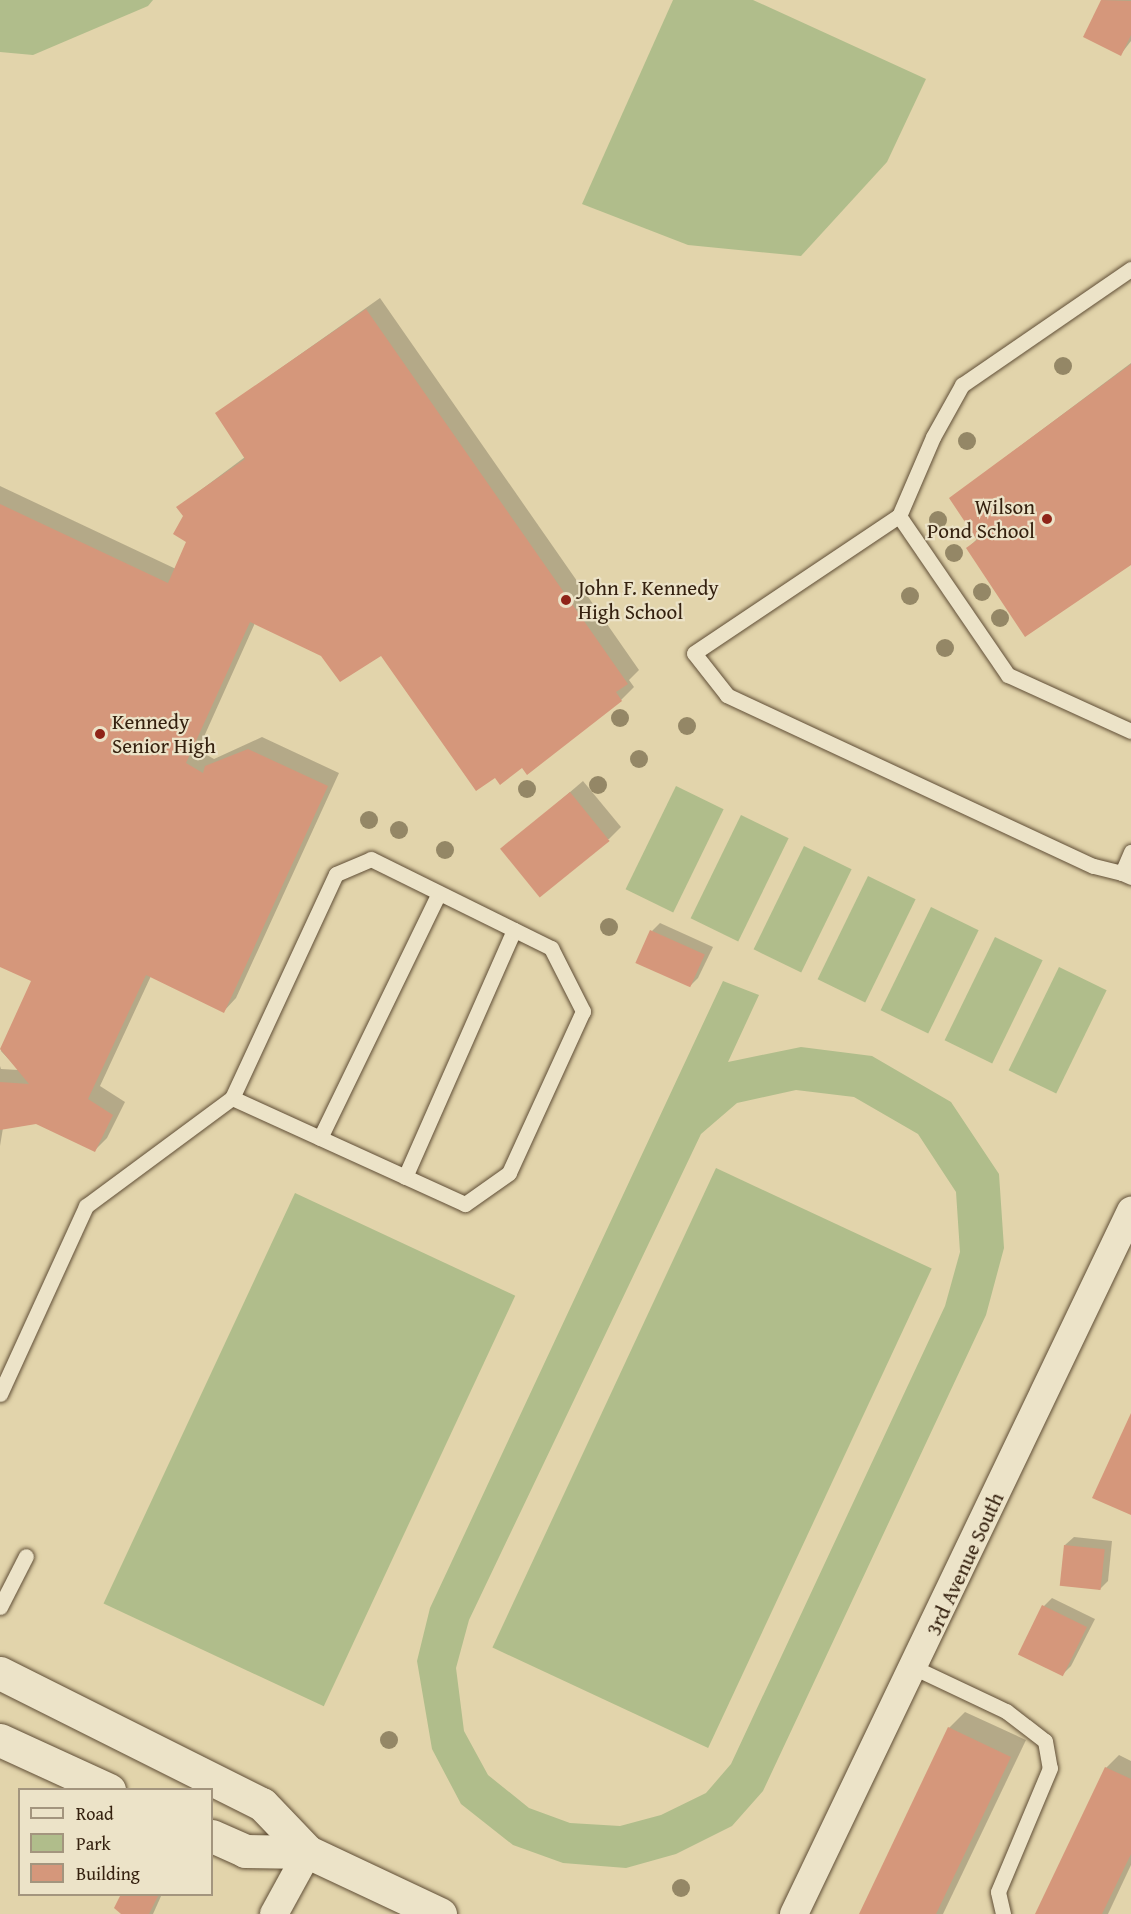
<!DOCTYPE html>
<style>
body{margin:0}
#map{position:relative;width:1131px;height:1914px;overflow:hidden;background:#e2d4ab;font-family:"Gentium Book Plus",serif}
div>[style]{position:absolute}
.green>*{inset:0;background:#b0bd8b;transform-origin:0 0}
.shadow>*{inset:0;background:#0003}
.building>*{inset:0;background:#d5977b;transform-origin:0 0}
.roads{filter:drop-shadow(0 0 2px #604e36) drop-shadow(0 0 2px #604e36)}
.lane>*{height:15px;margin:-7.5px;padding:0 7.5px;transform-origin:7.5px;border-radius:7.5px;background:#ece3c8}
.street>*{height:28px;margin:-14px;padding:0 14px;transform-origin:14px;border-radius:14px;background:#ece3c8}
.secondary>*{height:33px;margin:-16.5px;padding:0 16.5px;transform-origin:16.5px;border-radius:16.5px;background:#ece3c8}
.trees>*{width:18px;height:18px;margin:-9px;border-radius:50%;background:#948766}
.dots>*{width:16px;height:16px;translate:-50% -50%;box-sizing:border-box;border:3px solid #ece3c8;border-radius:50%}
span{translate:-50% -50%;white-space:nowrap;text-align:center;line-height:1.15;-webkit-text-stroke:4.5px #ece3c8;paint-order:stroke}
.poi-label{font-size:21px;color:#35210f}
.right{translate:-100% -50%;text-align:right}
.left{translate:0 -50%;text-align:left}
.street-label{font-size:21px;color:#35210f}
.legend{position:absolute;left:18px;top:1788px;width:195px;height:108px;box-sizing:border-box;background:#ece3c8;border:2px solid #a3957e;margin:0;padding:8px 10px;list-style:none;font-size:18px;color:#35210f}
.legend li{display:flex;align-items:center;gap:12px;height:30px}
.legend b{width:30px;border:2px solid #a3957e}
</style>
<div id="map">
<div class="green">
<i style="clip-path:polygon(0 0,153px 0,148px 6px,33px 55px,0 52px)"></i>
<i style="clip-path:polygon(673px 0,753px 0,926px 79px,887px 162px,801px 256px,688px 245px,582px 204px)"></i>
<i style="left:676px;top:786px;width:53px;height:115px;rotate:26deg"></i>
<i style="left:741px;top:815px;width:53px;height:115px;rotate:26deg"></i>
<i style="left:804px;top:846px;width:53px;height:115px;rotate:26deg"></i>
<i style="left:868px;top:876px;width:53px;height:115px;rotate:26deg"></i>
<i style="left:931px;top:907px;width:53px;height:115px;rotate:26deg"></i>
<i style="left:995px;top:937px;width:53px;height:115px;rotate:26deg"></i>
<i style="left:1059px;top:967px;width:53px;height:115px;rotate:26deg"></i>
<i style="clip-path:polygon(evenodd,723px 981px,759px 995px,728px 1062px,801px 1047px,872px 1056px,951px 1102px,999px 1174px,1004px 1248px,986px 1315px,763px 1791px,732px 1826px,676px 1854px,626px 1868px,563px 1863px,513px 1845px,461px 1804px,432px 1749px,417px 1661px,430px 1608px,723px 981px,796px 1090px,854px 1097px,918px 1134px,956px 1192px,960px 1252px,945px 1306px,731px 1764px,706px 1793px,661px 1815px,620px 1826px,570px 1823px,529px 1808px,488px 1775px,464px 1731px,456px 1668px,469px 1620px,701px 1134px,737px 1103px,796px 1090px)"></i>
<i style="left:716px;top:1168px;width:238px;height:529px;rotate:25deg"></i>
<i style="left:295px;top:1193px;width:243px;height:453px;rotate:25deg"></i>
</div>
<div class="shadow">
<i style="clip-path:polygon(1102px 0,1131px 0,1131px 41px,1121px 54px,1085px 37px)"></i>
<i style="clip-path:polygon(380px 298px,639px 670px,629px 680px,634px 687px,621px 700px,522px 766px,382px 654px,322px 655px,255px 623px,198px 750px,214px 759px,262px 737px,339px 773px,236px 998px,224px 1011px,151px 976px,100px 1086px,125px 1102px,107px 1138px,95px 1150px,37px 1122px,3px 1128px,0 1146px,0 1066px,1px 1069px,19px 1070px,1px 1051px,33px 981px,0 965px,0 486px,176px 569px,188px 541px,185px 516px,178px 507px,245px 457px,217px 413px)"></i>
<i style="clip-path:polygon(1131px 363px,1131px 563px,968px 548px,978px 538px,951px 498px)"></i>
<i style="clip-path:polygon(583px 781px,621px 827px,609px 839px,502px 850px)"></i>
<i style="clip-path:polygon(660px 923px,713px 947px,698px 978px,690px 986px,652px 931px)"></i>
<i style="clip-path:polygon(1074px 1537px,1112px 1541px,1108px 1581px,1099px 1590px,1065px 1545px)"></i>
<i style="clip-path:polygon(1052px 1598px,1095px 1619px,1071px 1666px,1063px 1674px,1044px 1606px)"></i>
<i style="clip-path:polygon(965px 1712px,1026px 1740px,943px 1914px,860px 1914px,949px 1728px)"></i>
<i style="clip-path:polygon(1119px 1755px,1131px 1761px,1131px 1865px,1108px 1914px,1037px 1914px,1106px 1768px)"></i>
<i style="clip-path:polygon(123px 1894px,162px 1894px,153px 1914px,122px 1914px)"></i>
</div>
<div class="building">
<i style="clip-path:polygon(1101px 0,1131px 1px,1131px 35px,1121px 56px,1083px 37px)"></i>
<i style="clip-path:polygon(366px 309px,628px 684px,616px 692px,622px 701px,527px 775px,522px 768px,500px 785px,495px 778px,476px 791px,381px 656px,340px 682px,321px 656px,250px 622px,186px 763px,203px 773px,205px 766px,248px 749px,328px 786px,224px 1013px,146px 975px,88px 1099px,113px 1115px,95px 1152px,36px 1124px,0 1130px,0 1082px,29px 1084px,0 1049px,31px 981px,0 967px,0 504px,168px 583px,186px 542px,173px 534px,183px 516px,176px 507px,245px 459px,215px 413px)"></i>
<i style="clip-path:polygon(1131px 364px,1131px 565px,1025px 637px,966px 548px,977px 540px,949px 498px)"></i>
<i style="left:570px;top:792px;width:63px;height:90px;rotate:51deg"></i>
<i style="left:650px;top:930px;width:60px;height:36px;rotate:24deg"></i>
<i style="clip-path:polygon(1131px 1413px,1131px 1515px,1092px 1498px)"></i>
<i style="left:1064px;top:1545px;width:41px;height:41px;rotate:6deg"></i>
<i style="left:1042px;top:1605px;width:50px;height:55px;rotate:26deg"></i>
<i style="clip-path:polygon(948px 1727px,1011px 1757px,936px 1914px,859px 1914px)"></i>
<i style="clip-path:polygon(1105px 1767px,1131px 1779px,1131px 1854px,1102px 1914px,1035px 1914px)"></i>
<i style="clip-path:polygon(121px 1894px,159px 1894px,149px 1914px,121px 1914px,114px 1908px)"></i>
</div>
<div class="roads">
<div class="lane">
<i style="left:899px;top:516px;width:193px;rotate:55.6deg"></i>
<i style="left:1008px;top:675px;width:135px;rotate:24.5deg"></i>
<i style="left:1122px;top:873px;width:30px;rotate:-166deg"></i>
<i style="left:1093px;top:866px;width:404px;rotate:-155deg"></i>
<i style="left:727px;top:695px;width:53px;rotate:-128.2deg"></i>
<i style="left:694px;top:653px;width:247px;rotate:-33.8deg"></i>
<i style="left:899px;top:516px;width:86px;rotate:-66.7deg"></i>
<i style="left:933px;top:437px;width:60px;rotate:-60.9deg"></i>
<i style="left:962px;top:385px;width:205px;rotate:-34.5deg"></i>
<i style="left:1131px;top:877px;width:10px;rotate:-156deg"></i>
<i style="left:1122px;top:873px;width:23px;rotate:-67deg"></i>
<i style="left:320px;top:1138px;width:272px;rotate:-64.1deg"></i>
<i style="left:405px;top:1177px;width:270px;rotate:-66.2deg"></i>
<i style="left:0;top:1394px;width:207px;rotate:-65.4deg"></i>
<i style="left:86px;top:1206px;width:182px;rotate:-36.5deg"></i>
<i style="left:232px;top:1098px;width:247px;rotate:-65.1deg"></i>
<i style="left:336px;top:874px;width:38px;rotate:-23deg"></i>
<i style="left:371px;top:859px;width:201px;rotate:26.3deg"></i>
<i style="left:551px;top:948px;width:71px;rotate:63.1deg"></i>
<i style="left:583px;top:1011px;width:178px;rotate:114.6deg"></i>
<i style="left:509px;top:1173px;width:54px;rotate:144.8deg"></i>
<i style="left:465px;top:1204px;width:256px;rotate:-155.5deg"></i>
<i style="left:0;top:1607px;width:57px;rotate:-63deg"></i>
<i style="left:915px;top:1668px;width:101px;rotate:25.3deg"></i>
<i style="left:1006px;top:1711px;width:49px;rotate:37.6deg"></i>
<i style="left:1045px;top:1741px;width:27px;rotate:80deg"></i>
<i style="left:1050px;top:1768px;width:134px;rotate:112.8deg"></i>
<i style="left:998px;top:1892px;width:23px;rotate:77deg"></i>
</div>
<div class="street">
<i style="left:274px;top:1914px;width:71px;rotate:-61.3deg"></i>
<i style="left:794px;top:1914px;width:780px;rotate:-64.39deg"></i>
</div>
<div class="secondary">
<i style="left:0;top:1673px;width:293px;rotate:26.6deg"></i>
<i style="left:262px;top:1804px;width:66px;rotate:46.2deg"></i>
<i style="left:308px;top:1852px;width:146px;rotate:25.2deg"></i>
<i style="left:0;top:1740px;width:120px;rotate:24.6deg"></i>
<i style="left:212px;top:1836px;width:36px;rotate:24deg"></i>
<i style="left:245px;top:1851px;width:63px;rotate:0.9deg"></i>
</div>
</div>
<div class="trees">
<i style="left:1063px;top:366px"></i>
<i style="left:967px;top:441px"></i>
<i style="left:938px;top:520px"></i>
<i style="left:954px;top:553px"></i>
<i style="left:982px;top:592px"></i>
<i style="left:910px;top:596px"></i>
<i style="left:1000px;top:618px"></i>
<i style="left:945px;top:648px"></i>
<i style="left:620px;top:718px"></i>
<i style="left:687px;top:726px"></i>
<i style="left:639px;top:759px"></i>
<i style="left:598px;top:785px"></i>
<i style="left:527px;top:789px"></i>
<i style="left:369px;top:820px"></i>
<i style="left:399px;top:830px"></i>
<i style="left:445px;top:850px"></i>
<i style="left:609px;top:927px"></i>
<i style="left:389px;top:1740px"></i>
<i style="left:681px;top:1888px"></i>
</div>
<div class="dots">
<i style="left:1047px;top:519px;background:#8f2418"></i>
<i style="left:566px;top:600px;background:#8f2418"></i>
<i style="left:100px;top:734px;background:#8f2418"></i>
</div>
<div class="poi-label">
<span class="right" style="left:1035px;top:519px">Wilson<br>Pond School</span>
<span class="left" style="left:578px;top:600px">John F. Kennedy<br>High School</span>
<span class="left" style="left:112px;top:734px">Kennedy<br>Senior High</span>
</div>
<div class="street-label">
<span style="left:965px;top:1564px;rotate:-65deg">3rd Avenue South</span>
</div>
<ul class="legend">
<li><b style="height:8px;background:#ece3c8"></b>Road</li>
<li><b style="height:16px;background:#b0bd8b"></b>Park</li>
<li><b style="height:16px;background:#d5977b"></b>Building</li>
</ul>
</div>
